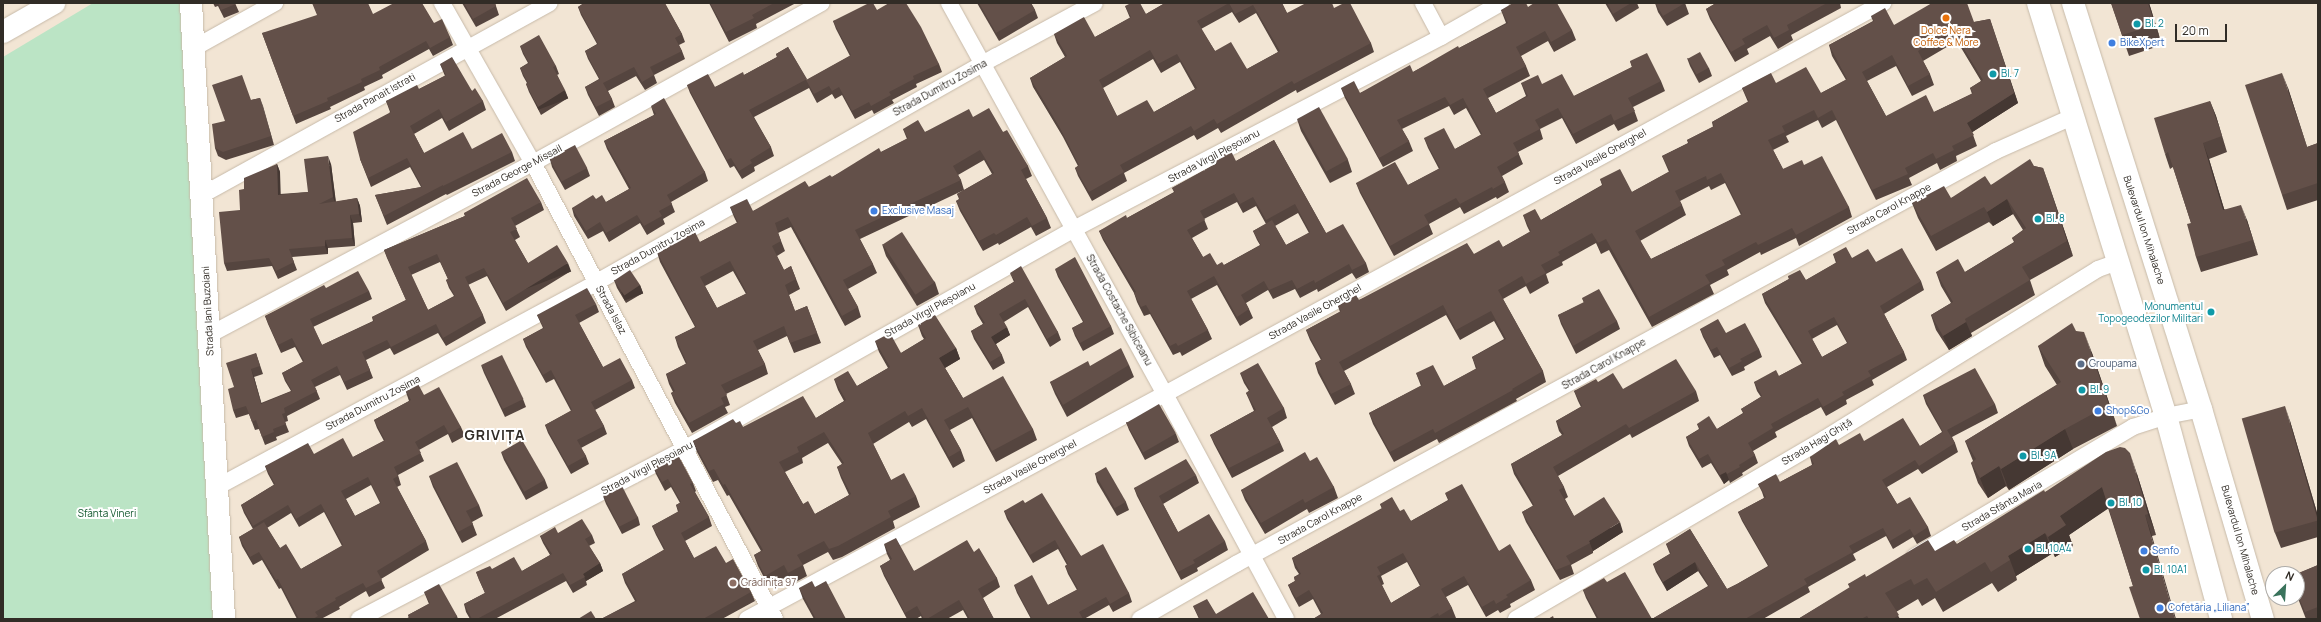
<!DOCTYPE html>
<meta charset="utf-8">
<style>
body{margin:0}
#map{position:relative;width:2321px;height:622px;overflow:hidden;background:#f2e5d4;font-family:Manrope,sans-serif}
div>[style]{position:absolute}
.green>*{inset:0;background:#bbe4c5}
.roads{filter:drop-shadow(0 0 1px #c7baa9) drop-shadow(0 0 1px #c7baa9)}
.street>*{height:16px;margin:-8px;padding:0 8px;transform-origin:8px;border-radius:8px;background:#fff}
.secondary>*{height:22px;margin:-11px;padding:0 11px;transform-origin:11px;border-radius:11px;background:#fff}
.primary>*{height:22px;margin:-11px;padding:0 11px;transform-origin:11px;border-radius:11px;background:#fff}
.wall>*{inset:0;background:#55453f}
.shaded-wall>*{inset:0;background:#453833;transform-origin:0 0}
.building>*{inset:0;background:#635049;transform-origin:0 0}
.dots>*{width:11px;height:11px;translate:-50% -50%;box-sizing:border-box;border:2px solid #fff;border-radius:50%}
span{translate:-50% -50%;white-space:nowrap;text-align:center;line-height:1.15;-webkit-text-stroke:4px #fff;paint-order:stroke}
.culture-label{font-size:10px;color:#0d838f}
.left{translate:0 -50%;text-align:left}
.right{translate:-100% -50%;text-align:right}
.food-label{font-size:10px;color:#c56008}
.shop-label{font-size:10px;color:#366cbe}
.street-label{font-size:10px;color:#312c26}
.service-label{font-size:10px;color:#4e5e75}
.park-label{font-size:10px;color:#145930}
.education-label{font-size:10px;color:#785e54}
.district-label{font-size:14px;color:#312c26;font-weight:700;letter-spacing:1px}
.frame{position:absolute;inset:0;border:4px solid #312c26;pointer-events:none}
.north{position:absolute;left:2265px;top:566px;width:40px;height:40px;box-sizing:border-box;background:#fff;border:1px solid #adaba8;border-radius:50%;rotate:25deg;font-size:11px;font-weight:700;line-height:16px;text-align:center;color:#312c26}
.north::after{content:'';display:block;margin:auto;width:14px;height:18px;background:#3a735c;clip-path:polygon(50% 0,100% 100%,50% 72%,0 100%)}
.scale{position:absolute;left:2175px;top:24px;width:52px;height:18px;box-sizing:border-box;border:2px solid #312c26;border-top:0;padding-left:5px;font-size:12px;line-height:14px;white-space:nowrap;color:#312c26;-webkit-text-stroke:3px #fff;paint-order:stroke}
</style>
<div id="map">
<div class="green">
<i style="clip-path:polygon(93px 3px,182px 3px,217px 619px,3px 619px,3px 57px)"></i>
</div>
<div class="roads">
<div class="street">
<i style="left:442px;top:3px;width:184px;rotate:60.4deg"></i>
<i style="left:533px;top:163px;width:516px;rotate:62.05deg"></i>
<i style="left:949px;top:3px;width:447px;rotate:61.1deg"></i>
<i style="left:1165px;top:394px;width:255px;rotate:61.7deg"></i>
<i style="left:1423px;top:3px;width:38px;rotate:62deg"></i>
<i style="left:194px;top:48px;width:93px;rotate:-29.1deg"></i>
<i style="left:202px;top:195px;width:397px;rotate:-28.9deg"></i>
<i style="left:209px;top:335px;width:367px;rotate:-28deg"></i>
<i style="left:533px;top:163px;width:330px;rotate:-29deg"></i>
<i style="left:217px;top:487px;width:432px;rotate:-28.3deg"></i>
<i style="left:597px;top:282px;width:459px;rotate:-29.5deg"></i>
<i style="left:997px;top:56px;width:111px;rotate:-28.4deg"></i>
<i style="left:1914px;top:557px;width:255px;rotate:-30.7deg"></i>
<i style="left:2133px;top:427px;width:35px;rotate:-18deg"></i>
<i style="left:2166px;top:416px;width:36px;rotate:-11deg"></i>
<i style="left:359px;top:619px;width:367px;rotate:-27.6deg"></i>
<i style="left:684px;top:449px;width:448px;rotate:-29.4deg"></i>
<i style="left:1074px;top:229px;width:414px;rotate:-27.6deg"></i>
<i style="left:1441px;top:37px;width:69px;rotate:-29.5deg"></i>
<i style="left:747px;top:619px;width:475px;rotate:-28.3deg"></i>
<i style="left:1165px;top:394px;width:818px;rotate:-28.57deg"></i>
<i style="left:1140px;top:619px;width:111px;rotate:-29.8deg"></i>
<i style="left:1236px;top:564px;width:865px;rotate:-28.52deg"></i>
<i style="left:1996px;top:151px;width:83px;rotate:-24.1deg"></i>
<i style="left:1516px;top:619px;width:357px;rotate:-30.3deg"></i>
<i style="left:1824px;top:439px;width:322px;rotate:-31.8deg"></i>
<i style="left:2098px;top:269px;width:20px;rotate:-20deg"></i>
</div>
<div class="secondary">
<i style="left:191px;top:3px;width:617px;rotate:86.93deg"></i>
<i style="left:3px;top:32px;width:59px;rotate:-29.6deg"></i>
</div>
<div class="primary">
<i style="left:2038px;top:3px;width:432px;rotate:72.8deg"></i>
<i style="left:2166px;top:416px;width:210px;rotate:74.8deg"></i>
<i style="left:2073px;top:3px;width:426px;rotate:72.5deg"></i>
<i style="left:2201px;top:409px;width:219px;rotate:73.6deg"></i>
</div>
</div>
<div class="wall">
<i style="clip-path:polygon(213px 3px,235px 3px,239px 12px,224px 18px,218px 6px,215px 7px)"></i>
<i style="clip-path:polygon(462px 3px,495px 3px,499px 15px,476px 27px)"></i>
<i style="clip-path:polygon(584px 3px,667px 3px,665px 4px,682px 34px,685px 42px,679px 45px,682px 51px,685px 59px,654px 75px,657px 83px,645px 90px,636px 76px,608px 91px,612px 99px,615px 107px,599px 116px,588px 95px,585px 87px,599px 79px,588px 59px,585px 51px,597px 44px,581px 15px,578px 7px)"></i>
<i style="clip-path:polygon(709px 3px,796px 3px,756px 24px,757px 28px,729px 42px)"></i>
<i style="clip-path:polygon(977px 3px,1031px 3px,1035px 10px,1038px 18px,999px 41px)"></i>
<i style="clip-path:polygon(evenodd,1165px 3px,1282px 3px,1287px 13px,1334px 8px,1371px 43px,1374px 52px,1297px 93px,1296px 90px,1221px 133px,1218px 128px,1197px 140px,1194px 135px,1124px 173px,1127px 181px,1092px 201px,1078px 176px,1075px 168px,1078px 166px,1063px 137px,1033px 87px,1030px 78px,1065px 57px,1057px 43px,1054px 34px,1095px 37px,1130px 18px,1125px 6px,1146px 14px,1165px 3px,1232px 12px,1239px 23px,1256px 13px,1278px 52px,1247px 69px,1215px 51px,1201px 29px,1232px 12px,1165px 3px,1153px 59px,1161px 73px,1180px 62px,1195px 89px,1154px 112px,1117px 116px,1103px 88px,1153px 59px)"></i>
<i style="clip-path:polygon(1605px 3px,1637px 3px,1639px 8px,1616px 22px)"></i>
<i style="clip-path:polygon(1655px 3px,1685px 3px,1689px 14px,1667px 26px,1658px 12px)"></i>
<i style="clip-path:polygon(1716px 3px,1840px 3px,1841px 8px,1791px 35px,1793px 40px,1778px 49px,1770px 36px,1747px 49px,1749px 54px,1735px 62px,1710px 19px,1706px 9px)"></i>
<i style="clip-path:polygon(2111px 3px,2149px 3px,2162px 45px,2129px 56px)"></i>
<i style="clip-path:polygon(1528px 7px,1572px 30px,1576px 40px,1554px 52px,1548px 41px,1521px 56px,1526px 66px,1530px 76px,1488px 98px,1496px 113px,1526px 96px,1521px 83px,1542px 84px,1574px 96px,1632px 67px,1630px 61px,1661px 81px,1665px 91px,1633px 107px,1638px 121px,1618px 131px,1614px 124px,1576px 144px,1562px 118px,1540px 129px,1543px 139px,1518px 152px,1523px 164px,1502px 176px,1505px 182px,1509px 192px,1497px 199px,1496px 197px,1464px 214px,1460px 207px,1429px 224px,1433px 234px,1394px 256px,1360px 193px,1356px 183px,1408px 185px,1439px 169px,1428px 148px,1424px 138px,1455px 149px,1481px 135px,1466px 108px,1454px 115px,1449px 106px,1402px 129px,1409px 141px,1413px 151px,1383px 167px,1345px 98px,1341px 88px,1360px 93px,1413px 72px,1459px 48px,1506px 23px,1501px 10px)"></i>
<i style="clip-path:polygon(877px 10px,939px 64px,942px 72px,916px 84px,917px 87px,892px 100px,894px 103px,874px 114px,872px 110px,855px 119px,842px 95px,835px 99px,832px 94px,817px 103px,809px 88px,754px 117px,771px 147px,774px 156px,754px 167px,755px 171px,742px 179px,734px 166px,730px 168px,690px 93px,687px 85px,715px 87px,744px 75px,777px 57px,776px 54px,788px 47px,807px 80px,850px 56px,836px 29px,833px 21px)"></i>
<i style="clip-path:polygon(373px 14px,434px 23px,450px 37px,453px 45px,433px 56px,429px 49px,382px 75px,383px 78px,364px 87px,365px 90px,330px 107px,331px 109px,296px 124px,262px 33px)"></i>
<i style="clip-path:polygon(evenodd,1871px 16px,1894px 25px,1974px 22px,1990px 19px,2018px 103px,1972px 132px,1977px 146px,1956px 156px,1957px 161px,1940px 170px,1937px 163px,1909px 178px,1912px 185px,1876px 200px,1836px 120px,1822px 128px,1818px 120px,1786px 136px,1789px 142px,1773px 150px,1783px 169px,1804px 165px,1849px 207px,1852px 217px,1799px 246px,1796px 238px,1761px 255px,1760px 252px,1727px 270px,1729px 275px,1710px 285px,1714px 294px,1652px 327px,1609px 250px,1601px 254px,1596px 243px,1562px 262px,1563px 265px,1546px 274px,1549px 283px,1530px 294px,1526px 286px,1503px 299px,1543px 371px,1546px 382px,1516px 399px,1517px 401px,1439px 443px,1437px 439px,1394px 462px,1373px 424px,1369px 413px,1421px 386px,1416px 373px,1444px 386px,1476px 369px,1472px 357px,1504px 339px,1494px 321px,1460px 340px,1446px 315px,1344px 371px,1351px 384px,1355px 394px,1335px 405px,1318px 373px,1315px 363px,1321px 360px,1310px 340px,1306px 330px,1340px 312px,1338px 306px,1359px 300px,1474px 254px,1503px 247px,1530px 232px,1527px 226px,1523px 215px,1541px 220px,1602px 185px,1600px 179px,1632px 192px,1669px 172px,1662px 156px,1688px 143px,1687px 140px,1713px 127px,1712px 122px,1748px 102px,1742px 88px,1776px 83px,1821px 93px,1846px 80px,1832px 56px,1829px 45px,1873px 21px,1871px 16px,1957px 41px,1981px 81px,1970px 88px,1972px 94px,1934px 112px,1886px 116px,1867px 81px,1896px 66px,1912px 96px,1934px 85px,1930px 74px,1923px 61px,1957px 41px,1871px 16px,1725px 183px,1741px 215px,1651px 259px,1640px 241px,1686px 215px,1682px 205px,1680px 201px,1709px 186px,1711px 190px,1725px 183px)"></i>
<i style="clip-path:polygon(520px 46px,556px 66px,559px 74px,557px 75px,568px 98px,541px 115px,529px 92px,526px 84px,527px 83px,523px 76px,520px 68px,528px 63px,523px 54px)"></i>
<i style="clip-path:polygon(1687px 58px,1709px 68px,1712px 76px,1699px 83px,1690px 66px)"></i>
<i style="clip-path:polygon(440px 64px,472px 91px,483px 101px,486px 110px,449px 131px,442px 118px,414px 134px,424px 153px,472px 149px,512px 152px,515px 161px,447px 195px,446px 194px,387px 225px,375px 195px,421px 187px,410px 167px,371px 187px,360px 159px,390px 112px,386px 101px,419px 89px,445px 76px)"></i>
<i style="clip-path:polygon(2288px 88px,2307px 147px,2318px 143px,2318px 200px,2287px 210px,2282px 195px)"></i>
<i style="clip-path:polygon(260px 98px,274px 145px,226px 160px,218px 156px,215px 148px,225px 121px,251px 100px)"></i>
<i style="clip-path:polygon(2210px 101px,2216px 116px,2227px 152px,2209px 159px,2224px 209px,2247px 220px,2258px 255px,2201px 272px,2196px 257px,2191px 223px,2173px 167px,2170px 169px,2165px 154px)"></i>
<i style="clip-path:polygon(651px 106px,705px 172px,708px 181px,671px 202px,675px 212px,663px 219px,665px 224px,647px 235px,640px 223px,609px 242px,603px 231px,588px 239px,574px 216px,572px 208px,606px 202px,629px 189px,607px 149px,604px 141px,654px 115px)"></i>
<i style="clip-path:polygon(evenodd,973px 117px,1003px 132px,1028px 166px,1032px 176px,1026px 179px,1047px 218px,1051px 228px,1036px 236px,1031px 227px,999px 245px,998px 243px,983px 251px,960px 211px,956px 201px,959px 199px,957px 194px,992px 174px,984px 160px,958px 175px,961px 180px,964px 190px,860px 239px,873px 264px,877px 273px,848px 289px,858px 307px,861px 317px,845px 326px,791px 227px,778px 233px,785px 251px,777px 256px,784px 270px,791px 266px,800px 289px,789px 295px,795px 311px,807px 306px,821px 343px,794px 353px,787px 336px,758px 350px,765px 364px,768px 374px,726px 394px,730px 405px,725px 407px,728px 413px,692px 433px,675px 403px,671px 393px,673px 392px,669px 384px,666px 374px,686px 364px,678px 347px,675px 337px,695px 327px,660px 262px,657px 252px,700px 242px,737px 223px,734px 217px,730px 207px,753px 211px,832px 177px,881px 152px,907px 139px,903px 129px,925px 132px,973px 117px,733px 271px,746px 294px,717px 308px,705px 286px,733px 271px)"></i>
<i style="clip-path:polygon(1297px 119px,1348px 160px,1352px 172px,1330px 183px,1301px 131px)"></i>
<i style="clip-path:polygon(evenodd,1274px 140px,1326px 233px,1366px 263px,1369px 272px,1356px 279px,1352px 273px,1318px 292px,1317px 289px,1300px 298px,1295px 289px,1273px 299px,1268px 290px,1246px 303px,1249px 309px,1253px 318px,1240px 326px,1217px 285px,1191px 299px,1208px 330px,1212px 339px,1182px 356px,1180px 352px,1173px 355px,1150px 314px,1144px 316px,1137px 302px,1134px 293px,1103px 240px,1099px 231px,1127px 218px,1174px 192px,1172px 188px,1216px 164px,1215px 159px,1236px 161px,1274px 140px,1237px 202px,1243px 213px,1256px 206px,1266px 224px,1253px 231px,1257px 240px,1260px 245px,1224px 265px,1217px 265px,1203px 257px,1192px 238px,1208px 229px,1204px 219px,1237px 202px,1274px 140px,1298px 213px,1309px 233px,1286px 245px,1275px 226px,1298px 213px)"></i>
<i style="clip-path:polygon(550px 159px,587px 168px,590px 176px,565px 190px,552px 167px)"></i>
<i style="clip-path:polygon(277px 164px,280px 172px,280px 194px,308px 192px,331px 164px,336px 202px,357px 198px,360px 206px,362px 222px,353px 223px,355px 246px,328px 248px,328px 254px,292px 257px,297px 270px,278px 279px,272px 266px,227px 271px,224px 263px,240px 210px,244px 189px)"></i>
<i style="clip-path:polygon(2034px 166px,2043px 168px,2073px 256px,2030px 280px,2035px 295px,1971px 333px,1972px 336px,1949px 350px,1936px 330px,1931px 315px,1951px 303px,1941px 286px,1936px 272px,1965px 272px,2014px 242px,2012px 238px,2023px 230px,2013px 214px,1993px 226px,1989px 222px,1936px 251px,1918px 218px,1912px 203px,1951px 198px,1991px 185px)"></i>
<i style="clip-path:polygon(evenodd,541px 202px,544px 210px,515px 226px,520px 237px,515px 240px,528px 263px,571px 271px,506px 311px,487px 276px,468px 285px,483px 315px,486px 323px,446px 346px,438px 333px,394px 355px,390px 348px,366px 360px,373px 378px,347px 390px,340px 375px,315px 387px,320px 399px,287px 416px,288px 421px,285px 422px,289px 432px,276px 437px,277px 440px,265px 445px,259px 429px,255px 430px,249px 414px,236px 418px,233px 410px,234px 387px,256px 353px,263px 374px,254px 377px,261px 403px,291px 391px,285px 381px,282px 373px,303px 362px,295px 347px,281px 353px,268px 324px,265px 316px,326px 288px,369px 291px,372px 299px,313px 327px,322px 345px,373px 321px,372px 317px,406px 300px,387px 258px,384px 250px,465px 216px,464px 213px,541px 202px,440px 262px,448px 279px,446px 280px,449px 288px,454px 296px,428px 310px,411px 275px,440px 262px)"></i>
<i style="clip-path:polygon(882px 244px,935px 282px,939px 294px,917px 306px,886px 256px)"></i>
<i style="clip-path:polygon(evenodd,1833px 254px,1852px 258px,1876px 262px,1921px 281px,1924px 290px,1884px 314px,1904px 352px,1907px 360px,1872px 380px,1874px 385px,1846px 400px,1847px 404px,1826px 416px,1821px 407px,1775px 432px,1777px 437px,1753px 451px,1755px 455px,1758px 463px,1742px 473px,1743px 475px,1730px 483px,1729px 480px,1724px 484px,1711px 463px,1702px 468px,1689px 446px,1686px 437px,1699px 429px,1697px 424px,1717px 429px,1743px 413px,1741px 409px,1761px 397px,1757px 391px,1754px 382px,1779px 376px,1802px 364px,1765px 303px,1762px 294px,1789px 279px,1788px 276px,1806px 280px,1836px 263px,1833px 254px,1837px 325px,1847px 343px,1822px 357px,1812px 339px,1837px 325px)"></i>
<i style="clip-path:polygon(1055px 269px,1111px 326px,1114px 334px,1083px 351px,1075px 336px,1072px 328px,1083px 322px,1058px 277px)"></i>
<i style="clip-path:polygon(1010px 273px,1058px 332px,1061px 340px,1050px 347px,1028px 307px,1004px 322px,1010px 335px,996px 344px,1002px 355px,1005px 363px,993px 370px,974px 339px,971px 331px,983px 324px,977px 314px,974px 306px,1014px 282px)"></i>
<i style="clip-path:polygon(614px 280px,640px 285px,643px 293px,626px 303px,617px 288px)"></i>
<i style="clip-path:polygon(1582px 298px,1617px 321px,1620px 329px,1576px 354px,1561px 324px,1558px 315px,1584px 303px)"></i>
<i style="clip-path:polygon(596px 304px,599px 312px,579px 323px,603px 367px,632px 380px,635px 388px,595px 410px,604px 426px,607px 434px,581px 448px,586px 456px,589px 464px,571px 474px,548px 433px,545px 425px,571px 411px,554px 379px,546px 383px,526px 347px,523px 339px,543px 328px,537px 315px)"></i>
<i style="clip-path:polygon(evenodd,918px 325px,956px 348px,960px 359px,945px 368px,963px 398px,1033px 429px,1037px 440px,996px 462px,972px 418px,950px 430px,961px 450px,965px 461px,953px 468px,926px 419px,912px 427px,909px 422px,873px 444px,891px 480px,916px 496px,920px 507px,893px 521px,895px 528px,842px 557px,833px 560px,828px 552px,803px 565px,807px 576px,792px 584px,788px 576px,769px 587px,758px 566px,754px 555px,761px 551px,729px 495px,727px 496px,718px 480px,713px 482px,697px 452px,693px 441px,736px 423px,743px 427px,816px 418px,844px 401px,838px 390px,834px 379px,857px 386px,888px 368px,879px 352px,875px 341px,901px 353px,924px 339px,922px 336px,918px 325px,828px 443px,842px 464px,837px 467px,841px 478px,849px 495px,815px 514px,803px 504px,785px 472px,803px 463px,802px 458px,828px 443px)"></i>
<i style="clip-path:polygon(1700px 329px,1726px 333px,1759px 349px,1762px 357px,1744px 367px,1745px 370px,1732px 376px,1720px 355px,1714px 358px,1703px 337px)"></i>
<i style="clip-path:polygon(2076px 331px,2092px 353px,2117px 426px,2073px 449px,2009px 490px,2006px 486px,1988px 498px,1978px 483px,1971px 463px,1973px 461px,1965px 441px,2057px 385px,2045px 366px,2038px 346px)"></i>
<i style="clip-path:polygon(481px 365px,523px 399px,526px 407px,505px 417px,484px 373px)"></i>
<i style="clip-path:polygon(1129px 365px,1134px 377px,1067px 417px,1055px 394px,1050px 382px,1090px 366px)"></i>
<i style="clip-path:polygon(1240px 373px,1284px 408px,1287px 418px,1272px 427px,1280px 442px,1284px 451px,1232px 478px,1214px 444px,1210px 435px,1254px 411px,1246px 393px,1249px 391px,1244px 383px)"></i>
<i style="clip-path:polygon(1598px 382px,1623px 389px,1696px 391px,1699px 401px,1632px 438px,1630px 434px,1558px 476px,1564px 487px,1568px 497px,1565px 499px,1574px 516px,1623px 532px,1593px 551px,1593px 553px,1571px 565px,1574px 574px,1560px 580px,1526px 522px,1522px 512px,1533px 506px,1514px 474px,1511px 464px,1562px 435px,1559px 431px,1556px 421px,1581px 407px,1578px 401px,1574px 391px)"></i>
<i style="clip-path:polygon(evenodd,405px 389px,424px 395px,461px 427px,465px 436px,452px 443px,448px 434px,419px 450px,424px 461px,398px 475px,401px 485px,397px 487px,426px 541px,429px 550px,381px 579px,385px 588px,369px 597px,366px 591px,339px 607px,340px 609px,321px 619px,297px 619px,281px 588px,279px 589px,262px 560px,253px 565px,242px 546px,239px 537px,253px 529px,244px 513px,241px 505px,274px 485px,268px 474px,265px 466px,314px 454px,353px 457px,384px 441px,377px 428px,374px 420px,409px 401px,405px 389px,371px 485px,380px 503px,355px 516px,346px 499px,371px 485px,405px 389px,324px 512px,342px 546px,301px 569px,280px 548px,267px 528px,291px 513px,299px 527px,324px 512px)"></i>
<i style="clip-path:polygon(1923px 395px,1995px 404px,1998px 413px,1952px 437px,1955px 443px,1958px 452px,1922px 474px,1918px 469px,1887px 487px,1897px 504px,1928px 527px,1931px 536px,1917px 544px,1913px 537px,1893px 549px,1886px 536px,1853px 554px,1856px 560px,1808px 587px,1810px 592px,1763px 619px,1597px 619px,1586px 598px,1583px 590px,1607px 582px,1652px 619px,1708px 586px,1698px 571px,1667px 591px,1656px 572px,1653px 564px,1670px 554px,1666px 544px,1690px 529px,1727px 589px,1737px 584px,1768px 566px,1742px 521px,1738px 512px,1764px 498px,1762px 492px,1758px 484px,1780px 482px,1812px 465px,1810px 457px,1839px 445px,1864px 441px,1920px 446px,1942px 432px,1926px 404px)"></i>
<i style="clip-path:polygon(2290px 421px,2318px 516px,2318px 537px,2281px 548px,2275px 533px)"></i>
<i style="clip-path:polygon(1126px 422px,1176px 434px,1179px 442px,1145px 460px,1129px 430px)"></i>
<i style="clip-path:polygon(501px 452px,545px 480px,548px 488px,526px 500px,504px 460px)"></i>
<i style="clip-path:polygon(1310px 461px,1334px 487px,1338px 498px,1309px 513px,1307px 509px,1265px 534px,1245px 500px,1241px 490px)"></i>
<i style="clip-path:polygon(653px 466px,693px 483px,696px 491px,695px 492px,709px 517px,712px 526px,685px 541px,694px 558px,726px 563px,751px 592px,755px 601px,722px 619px,601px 619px,635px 601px,625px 583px,622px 574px,664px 550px,656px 535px,652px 526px,678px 512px,676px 505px,680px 503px,671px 487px,665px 491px,656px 474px)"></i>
<i style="clip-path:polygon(1095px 473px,1126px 502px,1129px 510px,1117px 516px,1097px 482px)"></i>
<i style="clip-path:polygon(2137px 474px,2156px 535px,2152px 536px,2133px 586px,2108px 508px,2069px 535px,2073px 546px,2055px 557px,2053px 553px,2016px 576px,2017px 580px,1998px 592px,1992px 583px,1943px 612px,1935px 598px,1922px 606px,1918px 599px,1896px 612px,1900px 619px,1798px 619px,1850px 588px,1848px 584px,1866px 577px,1957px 544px,2045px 492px)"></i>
<i style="clip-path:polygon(1196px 475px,1199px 483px,1163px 504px,1178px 532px,1225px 541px,1228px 550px,1197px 568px,1198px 571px,1181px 580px,1137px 496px,1134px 488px)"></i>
<i style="clip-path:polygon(429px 476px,479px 505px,483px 516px,472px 522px,477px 535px,462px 543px,433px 487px)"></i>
<i style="clip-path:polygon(evenodd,1445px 493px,1499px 551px,1531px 580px,1535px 590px,1510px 604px,1511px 607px,1500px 613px,1498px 610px,1486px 617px,1468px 585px,1446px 597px,1452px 608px,1456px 618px,1454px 619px,1313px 619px,1321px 614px,1313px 599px,1299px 607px,1292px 594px,1288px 585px,1295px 581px,1294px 577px,1299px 574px,1295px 568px,1292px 558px,1382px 509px,1380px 504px,1400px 511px,1411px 521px,1448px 500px,1445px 493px,1407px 562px,1420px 586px,1391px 603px,1382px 585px,1384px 584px,1381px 576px,1407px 562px)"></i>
<i style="clip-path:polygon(603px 496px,638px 517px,640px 525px,622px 534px,606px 504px)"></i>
<i style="clip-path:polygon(1025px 503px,1081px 556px,1129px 593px,1132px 602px,1113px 612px,1109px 605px,1084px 619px,1031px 619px,1017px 593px,1014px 585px,1048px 605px,1077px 590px,1068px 574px,1065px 566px,1067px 565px,1058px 549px,1033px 563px,1007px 519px,1004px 511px)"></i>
<i style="clip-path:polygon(558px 533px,592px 535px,595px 543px,589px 546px,600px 563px,603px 571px,586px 581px,587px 585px,573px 593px,566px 581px,495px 619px,470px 619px,466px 612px,464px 604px,485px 593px,479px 580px,476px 572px,492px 569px,522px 571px,550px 555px,543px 543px,540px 536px)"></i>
<i style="clip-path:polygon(884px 544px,914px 571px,974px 552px,997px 578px,1000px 587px,983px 598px,994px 619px,968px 619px,963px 610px,947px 619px,922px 619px,921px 616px,916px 619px,907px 619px,884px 576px,880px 566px,890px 560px,887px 554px)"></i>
<i style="clip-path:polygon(2318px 565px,2318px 619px,2306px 619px,2297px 596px,2297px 574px)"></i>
<i style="clip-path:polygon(815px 587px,846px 619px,814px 619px,803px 599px,799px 588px)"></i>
<i style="clip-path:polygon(424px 592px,457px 616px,458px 619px,406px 619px,409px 618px,408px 615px,429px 604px)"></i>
<i style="clip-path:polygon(1193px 606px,1216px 614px,1269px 619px,1199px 619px)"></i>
</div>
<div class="shaded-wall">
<i style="clip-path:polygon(2148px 3px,2149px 3px,2162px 45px,2155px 25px)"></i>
<i style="clip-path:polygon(1990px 19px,2018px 103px,1971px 133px,1967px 123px,2014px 93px)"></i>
<i style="clip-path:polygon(2282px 73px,2288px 88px,2312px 162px,2307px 147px)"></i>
<i style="left:565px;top:90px;width:9px;height:32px;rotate:69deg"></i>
<i style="clip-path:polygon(260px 98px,263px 106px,274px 145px,271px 136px)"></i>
<i style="clip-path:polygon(2210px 101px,2216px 116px,2227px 152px,2222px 136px)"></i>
<i style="clip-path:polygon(2203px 143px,2209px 159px,2229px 225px,2223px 210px)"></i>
<i style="clip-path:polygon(328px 156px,331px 164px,336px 205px,333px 197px)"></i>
<i style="clip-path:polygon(277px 164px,280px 172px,281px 203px,278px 195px)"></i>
<i style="clip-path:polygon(2043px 168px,2048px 182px,2073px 256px,2067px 241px)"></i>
<i style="clip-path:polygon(357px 198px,360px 206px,362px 222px,359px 214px)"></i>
<i style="clip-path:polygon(2007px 199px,2013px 214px,1993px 226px,1987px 212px)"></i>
<i style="clip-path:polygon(2241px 205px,2247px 220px,2258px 255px,2253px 240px)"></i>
<i style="clip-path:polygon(350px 215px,353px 223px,355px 246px,352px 238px)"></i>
<i style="clip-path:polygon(325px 240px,328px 248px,328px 254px,325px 246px)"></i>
<i style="left:568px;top:263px;width:9px;height:76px;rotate:69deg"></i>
<i style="left:640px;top:285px;width:9px;height:20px;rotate:69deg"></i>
<i style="clip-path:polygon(1966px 322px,1972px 336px,1949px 350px,1943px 336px)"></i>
<i style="clip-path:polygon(1007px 327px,1010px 335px,994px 345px,991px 337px)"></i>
<i style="clip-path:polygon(2084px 332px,2092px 353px,2117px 426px,2109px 405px)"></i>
<i style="clip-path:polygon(956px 348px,960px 359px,943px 369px,939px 358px)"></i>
<i style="clip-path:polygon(251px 369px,254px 377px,264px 412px,261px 404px)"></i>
<i style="clip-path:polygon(2285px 406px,2290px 421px,2318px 516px,2318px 520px)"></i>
<i style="clip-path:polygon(2065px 429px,2073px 449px,2009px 490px,2001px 469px)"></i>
<i style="clip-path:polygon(2130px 453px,2137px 474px,2156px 535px,2148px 514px)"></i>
<i style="clip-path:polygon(1999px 466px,2006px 486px,1988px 498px,1980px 478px)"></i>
<i style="clip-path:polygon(1726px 472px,1729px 480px,1724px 484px,1720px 475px)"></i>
<i style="clip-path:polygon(2102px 487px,2109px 508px,2069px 535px,2073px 546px,2055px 557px,2048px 537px,2060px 516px)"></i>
<i style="clip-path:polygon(2145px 515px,2152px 536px,2176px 619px,2175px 619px)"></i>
<i style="clip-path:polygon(1620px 522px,1623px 532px,1593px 551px,1589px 541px)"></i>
<i style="clip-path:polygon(2045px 533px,2053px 553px,2016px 576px,2010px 560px,2008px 556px)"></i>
<i style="clip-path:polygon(1695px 562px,1698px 571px,1667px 591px,1663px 582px)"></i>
<i style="clip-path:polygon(600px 563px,603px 571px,586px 581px,583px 574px)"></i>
</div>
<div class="building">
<i style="clip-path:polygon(218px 3px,235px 3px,236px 4px,221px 10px)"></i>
<i style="clip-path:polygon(312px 3px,368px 3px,373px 14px,394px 3px,422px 3px,434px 23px,442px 19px,450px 37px,430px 48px,426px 41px,379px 67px,380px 70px,361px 79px,362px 82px,327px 98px,328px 101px,293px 116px,262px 33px,317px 15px)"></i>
<i style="clip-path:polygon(464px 3px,495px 3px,496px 6px,473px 19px)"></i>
<i style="clip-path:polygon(584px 3px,665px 3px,682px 34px,675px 38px,682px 51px,650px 67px,654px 75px,642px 82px,634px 67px,603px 83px,612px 99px,596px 107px,585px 87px,600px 79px,585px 51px,598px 44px,578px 7px)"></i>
<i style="clip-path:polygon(710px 3px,774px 3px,752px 15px,754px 18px,726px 32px)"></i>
<i style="clip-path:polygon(869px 3px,873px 3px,877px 10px,889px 3px,906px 3px,921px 27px,939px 64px,913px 76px,914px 79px,889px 92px,891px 95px,871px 106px,869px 102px,852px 111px,839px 87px,832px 91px,829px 86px,814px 94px,806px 80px,851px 55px,833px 21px)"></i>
<i style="clip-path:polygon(979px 3px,1031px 3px,1035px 10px,996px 33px)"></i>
<i style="clip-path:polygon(evenodd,1131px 3px,1140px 3px,1146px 14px,1165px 3px,1229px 3px,1197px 21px,1215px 51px,1231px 42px,1247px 69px,1280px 51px,1253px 5px,1235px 14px,1229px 3px,1282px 3px,1287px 13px,1306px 3px,1332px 3px,1334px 8px,1344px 3px,1350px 3px,1371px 43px,1294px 84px,1292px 81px,1217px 124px,1214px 119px,1194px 131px,1191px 126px,1120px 165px,1124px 172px,1089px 192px,1075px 168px,1079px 165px,1060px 128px,1030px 78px,1067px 56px,1054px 34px,1084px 17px,1095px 37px,1131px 17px,1125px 6px,1131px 3px,1150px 50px,1158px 64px,1177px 54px,1197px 88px,1154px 112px,1147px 100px,1117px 116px,1099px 80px,1150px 50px)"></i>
<i style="clip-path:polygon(1513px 3px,1526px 3px,1528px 7px,1534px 3px,1557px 3px,1572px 30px,1551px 42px,1545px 31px,1516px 47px,1526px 66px,1483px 89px,1496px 113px,1528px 96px,1521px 83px,1538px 75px,1542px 84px,1562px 74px,1574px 96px,1632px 67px,1630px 61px,1647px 53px,1661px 81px,1628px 98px,1635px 111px,1614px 121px,1611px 114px,1573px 134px,1558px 108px,1535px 120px,1540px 129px,1513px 143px,1519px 154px,1497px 167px,1505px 182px,1493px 189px,1492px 187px,1460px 204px,1456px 198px,1424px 215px,1429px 224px,1390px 246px,1356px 183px,1395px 162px,1408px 185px,1440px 168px,1424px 138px,1444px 128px,1455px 149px,1482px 134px,1463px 98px,1450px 105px,1445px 97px,1397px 120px,1409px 141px,1379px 158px,1341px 88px,1354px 81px,1360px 93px,1410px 65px,1413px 72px,1458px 46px,1459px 48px,1508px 23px,1501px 10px)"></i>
<i style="clip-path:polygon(1607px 3px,1631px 3px,1613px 14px)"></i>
<i style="clip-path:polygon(1655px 3px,1685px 3px,1663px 16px)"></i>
<i style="clip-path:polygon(1716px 3px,1827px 3px,1787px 25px,1789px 30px,1774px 38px,1767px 25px,1742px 39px,1745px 44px,1731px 52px,1706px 9px)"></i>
<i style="clip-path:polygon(evenodd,1932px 3px,1967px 3px,1974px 22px,1990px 19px,2014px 93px,1967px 123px,1974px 135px,1952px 146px,1954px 150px,1936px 159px,1933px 153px,1905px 168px,1908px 174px,1872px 190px,1832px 110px,1818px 118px,1814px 110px,1782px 126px,1785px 132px,1768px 140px,1783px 169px,1802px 160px,1804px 165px,1822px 156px,1849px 207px,1796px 235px,1792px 228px,1758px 245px,1756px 242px,1722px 260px,1725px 265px,1705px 275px,1710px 283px,1649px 317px,1606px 239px,1598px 243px,1592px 233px,1558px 252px,1560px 255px,1541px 265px,1546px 273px,1526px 284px,1522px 276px,1498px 290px,1543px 371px,1512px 389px,1513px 390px,1435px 433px,1433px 429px,1390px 452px,1369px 413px,1422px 385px,1416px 373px,1433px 365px,1444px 386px,1477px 368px,1472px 357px,1506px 339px,1491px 311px,1456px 330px,1443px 305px,1339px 362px,1351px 384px,1331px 394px,1315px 363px,1322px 359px,1306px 330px,1341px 311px,1338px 306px,1356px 295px,1359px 300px,1467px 243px,1474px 254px,1499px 240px,1503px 247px,1531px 231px,1523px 215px,1535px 209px,1541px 220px,1603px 185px,1600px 179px,1620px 169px,1632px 192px,1670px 171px,1662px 156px,1689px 143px,1687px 140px,1714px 126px,1712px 122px,1749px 101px,1742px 88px,1771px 73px,1776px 83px,1806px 67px,1821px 93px,1847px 79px,1829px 45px,1874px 21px,1871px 16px,1885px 8px,1894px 25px,1932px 3px,1953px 31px,1983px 80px,1970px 88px,1973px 93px,1934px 112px,1926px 95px,1886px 116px,1862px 72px,1892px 55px,1908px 86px,1930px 74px,1918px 51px,1953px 31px,1932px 3px,1721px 173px,1742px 214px,1651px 259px,1635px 231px,1682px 205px,1675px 191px,1706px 176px,1707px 180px,1721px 173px)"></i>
<i style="clip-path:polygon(2111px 3px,2148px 3px,2155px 25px,2122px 35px)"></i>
<i style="clip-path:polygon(539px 35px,556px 66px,553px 67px,565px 90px,538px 107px,526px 84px,528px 83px,520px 68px,529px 63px,520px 46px)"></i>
<i style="clip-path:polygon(788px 47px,807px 79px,749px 110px,771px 147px,750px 160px,752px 163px,739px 171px,731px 158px,727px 160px,687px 85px,708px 74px,715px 87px,743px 72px,744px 75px,777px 57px,776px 54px)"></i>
<i style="left:1700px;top:52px;width:18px;height:14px;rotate:61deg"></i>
<i style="clip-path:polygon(452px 57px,472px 91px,475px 88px,483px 101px,446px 122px,439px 109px,410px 126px,424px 153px,463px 132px,472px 149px,502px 133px,512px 152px,443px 186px,443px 185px,384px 216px,375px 195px,422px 187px,407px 158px,368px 178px,360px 159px,353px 132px,391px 112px,386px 101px,417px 85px,419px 89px,446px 75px,440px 64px)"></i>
<i style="clip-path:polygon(2282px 73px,2307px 147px,2318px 143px,2318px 183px,2282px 195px,2245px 85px)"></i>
<i style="clip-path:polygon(242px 75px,251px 100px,260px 98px,271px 136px,223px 152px,215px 148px,212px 124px,225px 121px,212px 85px)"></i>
<i style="clip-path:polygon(664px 98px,705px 172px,667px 195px,672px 204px,659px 211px,662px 216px,644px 226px,637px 215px,606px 233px,600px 222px,586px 231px,572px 208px,593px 195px,596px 199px,602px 195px,606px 202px,631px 188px,604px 141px,656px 114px,651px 106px)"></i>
<i style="clip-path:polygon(2210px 101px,2222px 136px,2203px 143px,2223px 210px,2241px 205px,2253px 240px,2196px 257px,2187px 224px,2191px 223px,2168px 152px,2165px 154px,2154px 118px)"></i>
<i style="left:1319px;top:107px;width:60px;height:25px;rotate:61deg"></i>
<i style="clip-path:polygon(evenodd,989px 108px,1003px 132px,1007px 130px,1028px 166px,1021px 170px,1047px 218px,1032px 226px,1027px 217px,996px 235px,994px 233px,979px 241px,956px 201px,960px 199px,957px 194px,994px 173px,980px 150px,953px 166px,961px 180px,855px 230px,873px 264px,843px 280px,858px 307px,842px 316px,788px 217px,775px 223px,781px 241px,772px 246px,784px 270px,791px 266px,796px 279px,785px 285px,795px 311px,807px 306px,817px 333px,790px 343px,784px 326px,753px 341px,765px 364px,721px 385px,727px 395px,721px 398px,724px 404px,689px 423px,671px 393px,675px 391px,666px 374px,687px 363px,675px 337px,696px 327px,657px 252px,695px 232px,700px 242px,738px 222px,730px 207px,747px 199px,753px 211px,805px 181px,809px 187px,830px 175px,832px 177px,879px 148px,881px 152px,908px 138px,903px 129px,918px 120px,925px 132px,969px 109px,973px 117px,989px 108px,730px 261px,747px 293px,717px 308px,700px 277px,730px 261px)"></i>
<i style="clip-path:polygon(evenodd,1274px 140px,1326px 233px,1343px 224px,1366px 263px,1352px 270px,1349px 264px,1315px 283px,1314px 280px,1297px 289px,1292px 280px,1269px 290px,1264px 281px,1241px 295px,1249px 309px,1237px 317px,1214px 276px,1187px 291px,1208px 330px,1178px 346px,1176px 343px,1170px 346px,1146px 305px,1141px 307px,1134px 293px,1136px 292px,1099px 231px,1126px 215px,1127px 218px,1175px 192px,1172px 188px,1217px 163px,1215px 159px,1231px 151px,1236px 161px,1274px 140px,1234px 193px,1240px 204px,1253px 197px,1266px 220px,1295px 204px,1310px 232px,1286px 245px,1272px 220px,1253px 231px,1261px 245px,1224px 265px,1222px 262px,1217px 265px,1210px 253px,1203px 257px,1187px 230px,1205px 220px,1200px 211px,1234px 193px)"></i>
<i style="left:575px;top:145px;width:26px;height:29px;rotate:62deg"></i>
<i style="clip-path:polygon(328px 156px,333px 197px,319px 204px,357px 198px,359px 214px,350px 215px,352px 238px,325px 240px,325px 246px,289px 249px,294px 262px,276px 271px,269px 258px,224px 263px,219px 212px,240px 210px,239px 190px,244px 189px,244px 178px,277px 164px,278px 195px,308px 192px,304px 159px)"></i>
<i style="clip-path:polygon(2030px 159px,2034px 166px,2043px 168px,2067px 241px,2022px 267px,2030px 280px,1965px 319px,1966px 322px,1943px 336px,1931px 315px,1953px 302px,1936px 272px,1958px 259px,1965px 272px,2015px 242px,2012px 238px,2026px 228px,2007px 199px,1987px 212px,1984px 207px,1931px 236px,1912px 203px,1944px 186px,1951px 198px,1985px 176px,1991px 185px)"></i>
<i style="clip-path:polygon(evenodd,527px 178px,541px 202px,511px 218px,517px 229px,510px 232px,528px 263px,557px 245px,568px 263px,503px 303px,484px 268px,465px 277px,483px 315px,443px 338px,436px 324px,391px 347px,387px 340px,362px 352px,370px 370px,344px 382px,337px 366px,311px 380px,317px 391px,284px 408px,285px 413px,282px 414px,286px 424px,273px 429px,274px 432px,262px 437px,256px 420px,252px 422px,246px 406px,233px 410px,228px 389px,234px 387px,226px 363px,256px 353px,260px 366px,251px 369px,261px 404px,292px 391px,282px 373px,304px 361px,292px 338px,278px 345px,265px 316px,324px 285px,326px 288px,358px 271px,369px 291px,310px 319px,322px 345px,374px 321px,372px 317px,406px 300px,384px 250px,465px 216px,464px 213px,527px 178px,437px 254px,448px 279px,446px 280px,455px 296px,428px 310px,408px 267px,437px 254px)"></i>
<i style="left:902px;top:232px;width:60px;height:23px;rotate:57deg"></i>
<i style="clip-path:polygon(evenodd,1846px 247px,1852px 258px,1868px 249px,1876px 262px,1902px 248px,1921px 281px,1880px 306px,1904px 352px,1868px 371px,1871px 376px,1842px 392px,1844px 395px,1823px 407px,1818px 398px,1771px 424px,1773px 428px,1748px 443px,1755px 455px,1739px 465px,1740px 467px,1727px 474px,1726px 472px,1720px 475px,1708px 454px,1699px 459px,1686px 437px,1700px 429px,1697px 424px,1709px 416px,1717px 429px,1744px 413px,1741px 409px,1762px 396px,1754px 382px,1776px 370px,1779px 376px,1803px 363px,1762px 294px,1789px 279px,1788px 276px,1800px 270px,1806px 280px,1837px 262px,1833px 254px,1846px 247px,1834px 317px,1848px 343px,1822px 357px,1808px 331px,1834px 317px)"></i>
<i style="clip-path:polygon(1075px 257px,1111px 326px,1080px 343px,1072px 328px,1084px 322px,1055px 269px)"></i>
<i style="clip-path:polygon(1021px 266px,1058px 332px,1047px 339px,1025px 299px,999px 314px,1007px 327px,991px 337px,1002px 355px,990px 362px,971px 331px,985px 323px,974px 306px,1015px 281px,1010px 273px)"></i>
<i style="left:630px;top:270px;width:18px;height:19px;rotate:56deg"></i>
<i style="clip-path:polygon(587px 288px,596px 304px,575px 315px,603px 367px,620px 358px,632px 380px,591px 402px,604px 426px,577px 440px,586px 456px,568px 466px,545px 425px,572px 410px,551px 370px,543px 375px,523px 339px,544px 328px,537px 315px)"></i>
<i style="clip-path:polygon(1599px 289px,1617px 321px,1573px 346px,1558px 315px,1584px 302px,1582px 298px)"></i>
<i style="clip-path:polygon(evenodd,935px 315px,956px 348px,939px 358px,963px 398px,1003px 376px,1033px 429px,992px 451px,968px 407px,944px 420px,961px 450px,949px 457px,922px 408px,908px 416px,905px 411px,868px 433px,891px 480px,904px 473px,916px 496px,888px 511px,891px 517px,838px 546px,829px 549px,824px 541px,797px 555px,803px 565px,788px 573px,784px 565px,765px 576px,754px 555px,763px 550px,725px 484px,723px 485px,714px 469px,709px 471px,693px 441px,733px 419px,736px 423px,740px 421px,743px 427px,803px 396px,816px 418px,846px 400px,834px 379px,848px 371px,857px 386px,890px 367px,875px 341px,890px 333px,901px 353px,926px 338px,918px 325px,935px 315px,824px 432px,844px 463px,837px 467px,851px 494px,815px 514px,808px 501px,803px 504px,779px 462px,799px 452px,797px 447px,824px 432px)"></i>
<i style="clip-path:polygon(1718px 319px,1726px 333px,1745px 323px,1759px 349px,1740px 359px,1742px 361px,1729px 368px,1717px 347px,1711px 350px,1700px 329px)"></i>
<i style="clip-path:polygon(2072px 323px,2076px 331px,2084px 332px,2109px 405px,2065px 429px,2001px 469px,1999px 466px,1980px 478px,1971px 463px,1976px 459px,1965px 441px,2061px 382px,2038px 346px)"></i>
<i style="clip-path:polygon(1121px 348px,1129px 365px,1063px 405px,1050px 382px,1088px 361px,1090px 366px)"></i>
<i style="left:502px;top:355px;width:49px;height:23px;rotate:64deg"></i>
<i style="clip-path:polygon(1676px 359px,1696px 391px,1629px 428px,1626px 424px,1553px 467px,1564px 487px,1559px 490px,1574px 516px,1604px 497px,1620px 522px,1589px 541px,1590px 543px,1566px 556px,1571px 564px,1556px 570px,1522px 512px,1534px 505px,1511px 464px,1564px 434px,1556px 421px,1582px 406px,1574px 391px,1596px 379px,1598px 382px,1613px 373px,1623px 389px)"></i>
<i style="clip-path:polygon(1258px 363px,1284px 408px,1267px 418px,1280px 442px,1229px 468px,1210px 435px,1256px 410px,1246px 393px,1250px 390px,1240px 373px)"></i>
<i style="clip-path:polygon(1975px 368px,1995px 404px,1947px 430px,1955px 443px,1919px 466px,1915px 460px,1882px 480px,1897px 504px,1910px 497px,1928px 527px,1914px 536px,1910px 529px,1890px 541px,1883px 528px,1849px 546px,1853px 552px,1804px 579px,1807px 584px,1745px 619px,1599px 619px,1583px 590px,1604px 578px,1607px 582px,1625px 572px,1652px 619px,1709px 586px,1695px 562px,1663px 582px,1653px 564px,1671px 553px,1666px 544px,1690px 529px,1727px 589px,1737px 584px,1769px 566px,1738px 512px,1766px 497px,1758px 484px,1776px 474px,1780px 482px,1814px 464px,1810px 457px,1836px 439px,1839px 445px,1860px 433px,1864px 441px,1903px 418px,1920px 446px,1943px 432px,1923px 395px)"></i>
<i style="clip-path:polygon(evenodd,417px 382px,424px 395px,439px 387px,461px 427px,449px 434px,444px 425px,415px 442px,421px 453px,394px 467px,398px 476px,393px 479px,426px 541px,377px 571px,382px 580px,366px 588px,363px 583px,335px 598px,336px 600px,315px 612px,318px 616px,313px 619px,299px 619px,278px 579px,276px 580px,259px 552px,250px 557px,239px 537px,264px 522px,280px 548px,286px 544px,301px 569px,343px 545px,321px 504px,296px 519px,288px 505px,253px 526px,241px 505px,275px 484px,265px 466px,308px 443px,314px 454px,343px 438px,353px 457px,385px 440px,374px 420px,411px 400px,405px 389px,417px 382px,368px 477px,381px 503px,355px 516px,341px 491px,368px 477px)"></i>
<i style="left:1159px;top:404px;width:34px;height:38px;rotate:60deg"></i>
<i style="left:2285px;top:406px;width:119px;height:45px;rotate:74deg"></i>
<i style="left:522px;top:440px;width:46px;height:24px;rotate:60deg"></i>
<i style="clip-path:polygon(2120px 447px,2125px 448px,2130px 453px,2148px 514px,2145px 515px,2175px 619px,2140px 619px,2129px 587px,2133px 586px,2102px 487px,2060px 516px,2066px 525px,2048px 537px,2045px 533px,2008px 556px,2010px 560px,1991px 572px,1985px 562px,1936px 592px,1927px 578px,1914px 585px,1911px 579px,1885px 593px,1899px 615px,1893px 619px,1869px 619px,1867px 616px,1861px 619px,1798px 619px,1850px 587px,1848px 584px,1865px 574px,1866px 577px,1928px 540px,1935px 551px,1954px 540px,1957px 544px,2044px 490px,2045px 492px,2106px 452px)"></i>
<i style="clip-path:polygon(1305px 452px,1310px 461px,1317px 457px,1334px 487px,1305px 503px,1303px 499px,1261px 523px,1241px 490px)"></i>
<i style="clip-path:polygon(677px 453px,693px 483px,690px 484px,709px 517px,681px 533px,694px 558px,716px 546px,726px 563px,733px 559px,751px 592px,703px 619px,601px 619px,637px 601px,622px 574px,665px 549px,652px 526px,679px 511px,676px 505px,681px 502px,668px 479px,662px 482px,653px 466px)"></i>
<i style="clip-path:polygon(1186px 459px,1196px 475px,1159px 496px,1178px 532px,1209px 514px,1225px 541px,1193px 560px,1195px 563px,1178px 572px,1134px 488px)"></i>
<i style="clip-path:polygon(457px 462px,479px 505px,466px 511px,473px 524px,458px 532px,429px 476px)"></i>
<i style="left:1106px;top:467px;width:40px;height:13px;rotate:60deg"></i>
<i style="clip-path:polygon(evenodd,1462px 484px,1499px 551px,1510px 544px,1531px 580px,1506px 595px,1508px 597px,1496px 604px,1494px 600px,1482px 607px,1464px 576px,1441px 589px,1452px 608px,1439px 616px,1438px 613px,1428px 619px,1313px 619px,1323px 613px,1309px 590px,1296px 598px,1288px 585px,1295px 581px,1294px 577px,1301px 574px,1292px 558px,1382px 508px,1380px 504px,1392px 497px,1400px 511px,1404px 509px,1411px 521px,1449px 500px,1445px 493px,1462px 484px,1403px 553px,1421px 585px,1391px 603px,1377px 576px,1381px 574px,1377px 567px,1403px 553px)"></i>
<i style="left:622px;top:486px;width:35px;height:21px;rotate:63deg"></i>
<i style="clip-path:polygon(1042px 493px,1081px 556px,1103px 544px,1129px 593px,1110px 604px,1106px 597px,1079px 612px,1083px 619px,1032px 619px,1014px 585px,1032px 575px,1048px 605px,1078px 589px,1065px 566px,1068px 564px,1055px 540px,1030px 555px,1004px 511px,1023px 500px,1025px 503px)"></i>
<i style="clip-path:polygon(582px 519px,592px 535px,585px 539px,600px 563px,583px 574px,585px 577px,570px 585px,563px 573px,477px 619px,472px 619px,464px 604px,485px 593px,476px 572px,490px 566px,492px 569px,514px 557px,522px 571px,552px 554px,540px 536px,555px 527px,558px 533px)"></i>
<i style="clip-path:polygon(896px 538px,914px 571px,967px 540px,974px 552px,979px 548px,997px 578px,978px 589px,994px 619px,970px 619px,959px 600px,927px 619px,924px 619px,917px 606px,905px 613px,880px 566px,892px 559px,884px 544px)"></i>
<i style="clip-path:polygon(2318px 565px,2318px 607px,2305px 612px,2297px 593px,2297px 574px,2296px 574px)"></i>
<i style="clip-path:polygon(812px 581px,815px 587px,826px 581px,846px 619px,816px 619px,799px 588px)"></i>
<i style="clip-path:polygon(439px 584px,457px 616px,452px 619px,406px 619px,409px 617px,408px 615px,430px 603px,424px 592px)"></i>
<i style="clip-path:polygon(1253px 592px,1269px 619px,1200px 619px,1193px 606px,1207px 599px,1216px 614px)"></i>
<i style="clip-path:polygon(591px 611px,596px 619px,578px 619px)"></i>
<i style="clip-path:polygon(1553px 616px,1554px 619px,1548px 619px)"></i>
</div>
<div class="dots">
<i style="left:1946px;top:18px;background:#e8710a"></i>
<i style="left:2137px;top:24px;background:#0f9aa8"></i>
<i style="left:2112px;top:43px;background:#3f7fe0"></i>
<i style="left:1993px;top:74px;background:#0f9aa8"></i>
<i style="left:874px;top:211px;background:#3f7fe0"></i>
<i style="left:2038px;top:219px;background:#0f9aa8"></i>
<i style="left:2211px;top:312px;background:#0f9aa8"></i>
<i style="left:2081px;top:364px;background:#5c6f8a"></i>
<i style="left:2082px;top:390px;background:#0f9aa8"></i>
<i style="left:2098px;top:411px;background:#3f7fe0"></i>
<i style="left:2023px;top:456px;background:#0f9aa8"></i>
<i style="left:2111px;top:503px;background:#0f9aa8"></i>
<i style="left:2028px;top:549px;background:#0f9aa8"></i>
<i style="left:2144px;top:551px;background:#3f7fe0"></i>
<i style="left:2146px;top:570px;background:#0f9aa8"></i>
<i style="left:733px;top:583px;background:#8d6e63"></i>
<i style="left:2160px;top:608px;background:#3f7fe0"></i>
</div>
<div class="culture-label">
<span class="left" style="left:2145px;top:24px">Bl. 2</span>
<span class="left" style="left:2001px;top:74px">Bl. 7</span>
<span class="left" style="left:2046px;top:219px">Bl. 8</span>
<span class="right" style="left:2203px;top:312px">Monumentul<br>Topogeodezilor Militari</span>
<span class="left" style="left:2090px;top:390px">Bl. 9</span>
<span class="left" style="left:2031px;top:456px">Bl. 9A</span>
<span class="left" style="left:2119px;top:503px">Bl. 10</span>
<span class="left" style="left:2036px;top:549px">Bl. 10A4</span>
<span class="left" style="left:2154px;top:570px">Bl. 10A1</span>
</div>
<div class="food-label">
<span style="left:1946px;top:36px">Dolce Nera<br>Coffee &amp; More</span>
</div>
<div class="shop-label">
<span class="left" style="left:2120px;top:43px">BikeXpert</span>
<span class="left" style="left:882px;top:211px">Exclusive Masaj</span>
<span class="left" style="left:2106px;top:411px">Shop&amp;Go</span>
<span class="left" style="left:2152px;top:551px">Senfo</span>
<span class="left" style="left:2168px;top:608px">Cofetăria „Liliana”</span>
</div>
<div class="street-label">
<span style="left:940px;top:88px;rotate:-29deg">Strada Dumitru Zosima</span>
<span style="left:375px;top:98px;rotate:-29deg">Strada Panait Istrati</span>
<span style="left:1214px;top:156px;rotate:-28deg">Strada Virgil Pleșoianu</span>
<span style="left:1600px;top:157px;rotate:-29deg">Strada Vasile Gherghel</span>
<span style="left:517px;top:171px;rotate:-28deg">Strada George Missail</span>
<span style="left:1889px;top:209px;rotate:-29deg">Strada Carol Knappe</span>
<span style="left:2144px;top:230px;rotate:72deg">Bulevardul Ion Mihalache</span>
<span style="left:658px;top:247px;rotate:-29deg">Strada Dumitru Zosima</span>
<span style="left:611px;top:310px;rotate:62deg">Strada Islaz</span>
<span style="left:930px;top:310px;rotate:-29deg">Strada Virgil Pleșoianu</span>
<span style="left:1119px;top:310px;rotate:61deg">Strada Costache Sibiceanu</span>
<span style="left:208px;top:311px;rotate:-93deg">Strada Iani Buzoiani</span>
<span style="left:1315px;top:312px;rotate:-29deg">Strada Vasile Gherghel</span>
<span style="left:1604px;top:364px;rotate:-29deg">Strada Carol Knappe</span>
<span style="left:373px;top:403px;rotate:-28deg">Strada Dumitru Zosima</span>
<span style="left:1817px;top:442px;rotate:-31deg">Strada Hagi Ghiță</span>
<span style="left:1030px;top:467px;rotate:-28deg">Strada Vasile Gherghel</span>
<span style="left:647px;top:468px;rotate:-28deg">Strada Virgil Pleșoianu</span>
<span style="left:2002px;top:506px;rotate:-30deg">Strada Sfânta Maria</span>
<span style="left:1320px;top:519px;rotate:-29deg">Strada Carol Knappe</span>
<span style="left:2240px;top:540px;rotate:74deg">Bulevardul Ion Mihalache</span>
</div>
<div class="service-label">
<span class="left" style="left:2089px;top:364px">Groupama</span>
</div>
<div class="park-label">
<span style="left:107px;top:514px">Sfânta Vineri</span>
</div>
<div class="education-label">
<span class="left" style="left:741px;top:583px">Grădinița 97</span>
</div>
<div class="district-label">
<span style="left:495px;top:435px">GRIVIȚA</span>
</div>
<div class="frame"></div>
<div class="north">N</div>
<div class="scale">20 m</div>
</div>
